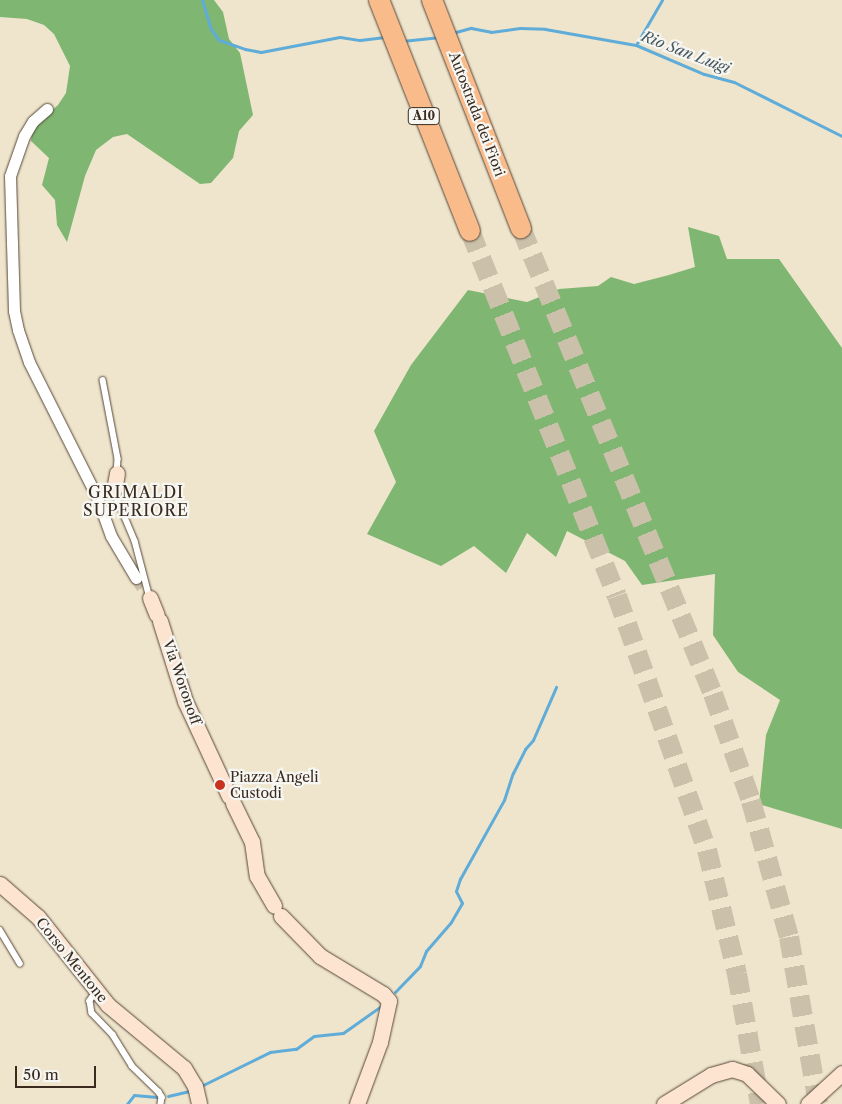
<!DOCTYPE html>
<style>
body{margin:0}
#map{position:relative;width:842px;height:1104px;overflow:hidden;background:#efe5cc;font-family:"Libre Caslon Text",serif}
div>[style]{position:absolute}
.forest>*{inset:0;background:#7eb672}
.stream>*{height:3px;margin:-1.5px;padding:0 1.5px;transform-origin:1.5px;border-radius:1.5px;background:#60acd9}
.street-tunnel>*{height:11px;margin-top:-5.5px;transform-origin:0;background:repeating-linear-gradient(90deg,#cbc0a9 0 11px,transparent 0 16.5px)}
.highway-tunnel>*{height:20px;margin-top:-10px;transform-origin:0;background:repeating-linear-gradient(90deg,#cbc0a9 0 20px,transparent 0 30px)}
.roads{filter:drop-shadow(0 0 1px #564638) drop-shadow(0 0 1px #564638)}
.lane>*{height:5.5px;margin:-2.75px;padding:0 2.75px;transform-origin:2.75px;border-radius:2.75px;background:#fff}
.street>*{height:11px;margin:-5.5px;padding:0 5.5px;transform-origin:5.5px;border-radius:5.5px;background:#fff}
.secondary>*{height:15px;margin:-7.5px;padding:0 7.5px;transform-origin:7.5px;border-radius:7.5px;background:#fde4d1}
.highway>*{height:20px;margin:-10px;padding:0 10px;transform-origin:10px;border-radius:10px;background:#fabb8b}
.dots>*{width:14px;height:14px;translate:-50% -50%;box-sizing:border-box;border:2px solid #f6f6f2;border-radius:50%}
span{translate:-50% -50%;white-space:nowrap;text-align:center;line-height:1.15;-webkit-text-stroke:4.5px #f6f6f2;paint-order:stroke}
.shield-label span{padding:1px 4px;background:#f6f6f2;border:1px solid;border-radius:4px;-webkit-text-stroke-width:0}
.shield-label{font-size:12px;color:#3b2a1e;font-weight:700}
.street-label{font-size:14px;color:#3b2a1e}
.poi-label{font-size:14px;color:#3b2a1e}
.left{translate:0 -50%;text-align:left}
.water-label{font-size:15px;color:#48585f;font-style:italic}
.quarter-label{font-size:16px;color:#3b2a1e;letter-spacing:1px}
.scale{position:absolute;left:15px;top:1066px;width:81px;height:22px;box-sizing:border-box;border:2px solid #3b2a1e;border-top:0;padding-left:6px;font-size:15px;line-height:18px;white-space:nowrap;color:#3b2a1e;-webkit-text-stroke:4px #f6f6f2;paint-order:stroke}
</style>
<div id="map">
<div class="forest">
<i style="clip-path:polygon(0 0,214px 0,223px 12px,229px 39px,240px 53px,253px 115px,239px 131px,233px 158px,211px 183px,200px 184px,127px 134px,113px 137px,96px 150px,85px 176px,67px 242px,57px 225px,55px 200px,42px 185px,49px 158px,31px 141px,33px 127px,58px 105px,66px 93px,70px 66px,54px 34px,44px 25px,27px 19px,0 17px)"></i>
<i style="clip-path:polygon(688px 227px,719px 236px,727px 259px,779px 259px,842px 348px,842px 829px,759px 804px,766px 735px,780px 700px,738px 672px,713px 635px,715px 574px,642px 585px,625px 561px,567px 531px,556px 557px,527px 533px,506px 573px,474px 546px,441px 566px,367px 534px,396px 482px,374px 431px,411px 365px,468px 290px,527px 302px,559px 289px,598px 286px,611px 277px,634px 284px,669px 275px,695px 267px)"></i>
</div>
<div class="stream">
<i style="left:202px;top:0;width:30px;rotate:73deg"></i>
<i style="left:211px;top:29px;width:14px;rotate:54deg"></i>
<i style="left:219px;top:40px;width:28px;rotate:19deg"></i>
<i style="left:245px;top:49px;width:16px;rotate:11deg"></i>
<i style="left:261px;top:52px;width:80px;rotate:-10.8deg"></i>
<i style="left:340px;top:37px;width:20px;rotate:9deg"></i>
<i style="left:360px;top:40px;width:25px;rotate:-7deg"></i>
<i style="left:452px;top:33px;width:20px;rotate:-15deg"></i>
<i style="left:471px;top:28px;width:20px;rotate:11deg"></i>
<i style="left:491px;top:32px;width:29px;rotate:-8deg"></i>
<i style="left:520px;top:28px;width:25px;rotate:2deg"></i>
<i style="left:545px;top:29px;width:92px;rotate:10deg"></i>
<i style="left:636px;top:45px;width:74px;rotate:23.1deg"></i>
<i style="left:704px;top:74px;width:31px;rotate:15deg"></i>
<i style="left:734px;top:82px;width:121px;rotate:26.6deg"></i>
<i style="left:402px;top:41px;width:36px;rotate:-6deg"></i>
<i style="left:636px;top:45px;width:52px;rotate:-60deg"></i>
<i style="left:395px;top:992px;width:36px;rotate:-46deg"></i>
<i style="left:420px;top:966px;width:16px;rotate:-68deg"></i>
<i style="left:426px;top:951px;width:38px;rotate:-49deg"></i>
<i style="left:451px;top:922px;width:22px;rotate:-60deg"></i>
<i style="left:462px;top:903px;width:13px;rotate:-117deg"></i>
<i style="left:456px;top:891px;width:13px;rotate:-72deg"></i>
<i style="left:460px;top:879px;width:90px;rotate:-60.9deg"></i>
<i style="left:504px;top:800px;width:28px;rotate:-72deg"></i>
<i style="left:513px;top:773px;width:27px;rotate:-63deg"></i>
<i style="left:525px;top:749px;width:12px;rotate:-48deg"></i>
<i style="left:533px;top:740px;width:58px;rotate:-66.5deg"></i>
<i style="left:203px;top:1085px;width:75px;rotate:-26.2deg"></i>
<i style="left:270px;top:1052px;width:26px;rotate:-7deg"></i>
<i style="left:296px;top:1049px;width:22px;rotate:-36deg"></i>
<i style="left:314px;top:1036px;width:29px;rotate:-6deg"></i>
<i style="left:343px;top:1033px;width:50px;rotate:-35.3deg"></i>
<i style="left:168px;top:1096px;width:22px;rotate:-13deg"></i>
<i style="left:127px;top:1104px;width:11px;rotate:-52deg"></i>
<i style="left:134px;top:1095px;width:23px;rotate:5deg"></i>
</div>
<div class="street-tunnel">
<i style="left:136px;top:578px;width:15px;rotate:58deg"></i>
</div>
<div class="highway-tunnel">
<i style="left:521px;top:228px;width:504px;rotate:67.61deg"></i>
<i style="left:713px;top:694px;width:114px;rotate:70.4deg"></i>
<i style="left:751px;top:801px;width:141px;rotate:74.4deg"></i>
<i style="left:789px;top:937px;width:169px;rotate:80.1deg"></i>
<i style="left:470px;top:231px;width:393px;rotate:68.1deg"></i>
<i style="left:617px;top:596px;width:269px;rotate:70.5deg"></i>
<i style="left:707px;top:850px;width:128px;rotate:76.4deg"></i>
<i style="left:737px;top:974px;width:132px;rotate:80deg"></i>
</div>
<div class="roads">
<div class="lane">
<i style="left:103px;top:380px;width:80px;rotate:79.2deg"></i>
<i style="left:118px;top:459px;width:14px;rotate:94deg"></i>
<i style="left:114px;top:491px;width:54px;rotate:67.2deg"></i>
<i style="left:135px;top:541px;width:59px;rotate:75.3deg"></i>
<i style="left:0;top:930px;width:39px;rotate:59deg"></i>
<i style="left:96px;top:992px;width:11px;rotate:124deg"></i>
<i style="left:90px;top:1001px;width:12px;rotate:81deg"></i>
<i style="left:92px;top:1013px;width:30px;rotate:46deg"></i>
<i style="left:113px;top:1035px;width:36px;rotate:58deg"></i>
<i style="left:132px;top:1066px;width:37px;rotate:44deg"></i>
<i style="left:159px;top:1092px;width:6px;rotate:59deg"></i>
<i style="left:162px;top:1097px;width:7px;rotate:98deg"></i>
</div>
<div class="street">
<i style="left:47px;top:109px;width:18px;rotate:139deg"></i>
<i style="left:33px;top:121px;width:17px;rotate:121deg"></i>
<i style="left:24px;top:136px;width:42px;rotate:109.3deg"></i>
<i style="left:10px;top:176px;width:135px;rotate:88.3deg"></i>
<i style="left:14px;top:311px;width:19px;rotate:78deg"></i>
<i style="left:18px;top:330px;width:34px;rotate:71deg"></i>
<i style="left:29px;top:362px;width:151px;rotate:63.3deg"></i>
<i style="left:97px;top:497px;width:41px;rotate:70.3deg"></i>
<i style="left:111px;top:536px;width:49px;rotate:59.2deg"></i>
</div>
<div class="secondary">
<i style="left:114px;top:490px;width:17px;rotate:-80deg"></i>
<i style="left:150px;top:598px;width:18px;rotate:68deg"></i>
<i style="left:160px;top:621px;width:84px;rotate:72.6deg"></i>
<i style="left:185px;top:701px;width:105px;rotate:65.1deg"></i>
<i style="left:233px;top:803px;width:43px;rotate:64deg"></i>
<i style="left:252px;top:842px;width:34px;rotate:82deg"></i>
<i style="left:257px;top:876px;width:34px;rotate:60deg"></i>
<i style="left:0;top:884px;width:50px;rotate:41deg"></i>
<i style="left:38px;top:917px;width:112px;rotate:51.5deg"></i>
<i style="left:108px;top:1005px;width:99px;rotate:39.7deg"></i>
<i style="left:184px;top:1068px;width:21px;rotate:59deg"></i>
<i style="left:195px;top:1086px;width:18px;rotate:77deg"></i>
<i style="left:281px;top:916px;width:56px;rotate:45.7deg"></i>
<i style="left:320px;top:956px;width:74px;rotate:31.1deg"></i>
<i style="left:383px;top:994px;width:9px;rotate:49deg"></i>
<i style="left:389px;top:1001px;width:42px;rotate:102.4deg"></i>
<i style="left:380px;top:1042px;width:66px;rotate:110.4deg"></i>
<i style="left:664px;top:1104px;width:55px;rotate:-31.7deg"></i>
<i style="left:711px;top:1075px;width:22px;rotate:-16deg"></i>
<i style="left:732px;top:1069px;width:16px;rotate:18deg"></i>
<i style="left:747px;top:1074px;width:43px;rotate:44.1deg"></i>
<i style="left:808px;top:1104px;width:46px;rotate:-42.4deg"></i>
</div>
<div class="highway">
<i style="left:379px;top:0;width:248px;rotate:68.5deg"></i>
<i style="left:432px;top:0;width:245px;rotate:68.7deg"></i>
</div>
</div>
<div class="dots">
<i style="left:220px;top:785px;background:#c8321e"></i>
</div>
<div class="shield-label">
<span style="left:424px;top:116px">A10</span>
</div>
<div class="street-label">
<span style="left:477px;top:114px;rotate:69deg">Autostrada dei Fiori</span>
<span style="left:182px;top:682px;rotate:71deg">Via Woronoff</span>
<span style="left:72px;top:960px;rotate:51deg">Corso Mentone</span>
</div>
<div class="poi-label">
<span class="left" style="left:230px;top:785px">Piazza Angeli<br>Custodi</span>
</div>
<div class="water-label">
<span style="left:686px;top:52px;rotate:21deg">Rio San Luigi</span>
</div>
<div class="quarter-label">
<span style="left:136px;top:501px">GRIMALDI<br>SUPERIORE</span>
</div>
<div class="scale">50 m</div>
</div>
